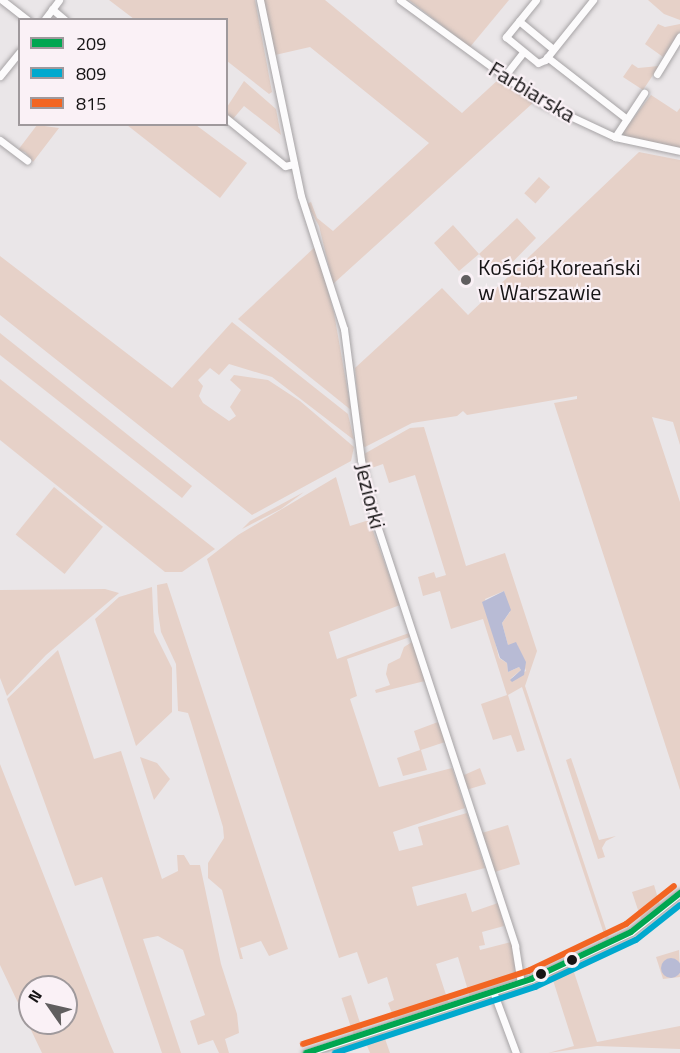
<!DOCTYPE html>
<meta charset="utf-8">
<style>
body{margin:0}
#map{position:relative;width:680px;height:1053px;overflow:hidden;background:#eae6e8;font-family:"Titillium Web",sans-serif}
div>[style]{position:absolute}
.green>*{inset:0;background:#e6d1c8;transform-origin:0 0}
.water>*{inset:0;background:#b8bbd5}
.round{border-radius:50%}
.roads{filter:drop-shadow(0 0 2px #a7a4a6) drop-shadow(0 0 2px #a7a4a6)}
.minor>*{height:7px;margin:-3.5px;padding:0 3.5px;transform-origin:3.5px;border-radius:3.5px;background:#fcfbfc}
.bus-1>*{height:6px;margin:-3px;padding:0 3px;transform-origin:3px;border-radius:3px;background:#00a651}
.bus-2>*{height:6px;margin:-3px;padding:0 3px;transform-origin:3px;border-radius:3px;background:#00a9ce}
.bus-3>*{height:6px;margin:-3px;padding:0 3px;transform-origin:3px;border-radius:3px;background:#f26522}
.dots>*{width:16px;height:16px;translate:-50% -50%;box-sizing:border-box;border:3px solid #faf1f6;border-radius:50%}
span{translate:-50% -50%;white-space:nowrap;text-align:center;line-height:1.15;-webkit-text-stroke:4.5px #faf1f6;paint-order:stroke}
.street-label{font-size:22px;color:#161415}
.poi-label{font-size:22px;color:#161415}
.left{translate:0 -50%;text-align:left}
.legend{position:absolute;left:18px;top:18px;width:210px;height:108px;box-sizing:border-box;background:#faf1f6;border:2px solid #9f999c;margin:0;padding:8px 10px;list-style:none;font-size:18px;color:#161415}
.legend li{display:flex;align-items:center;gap:12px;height:30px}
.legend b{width:30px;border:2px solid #9f999c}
.north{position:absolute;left:18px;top:975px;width:60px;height:60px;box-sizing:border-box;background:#faf1f6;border:2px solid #9f999c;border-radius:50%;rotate:304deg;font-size:16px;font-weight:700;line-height:24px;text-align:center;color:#161415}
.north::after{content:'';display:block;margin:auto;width:21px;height:27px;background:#605e5f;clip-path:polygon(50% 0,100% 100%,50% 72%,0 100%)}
</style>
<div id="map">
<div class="green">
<i style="clip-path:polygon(109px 0,255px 0,272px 92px,269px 94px,227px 61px,226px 20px,134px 19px)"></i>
<i style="clip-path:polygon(263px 0,325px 0,462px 113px,499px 79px,534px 102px,333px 284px,319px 226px,307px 204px,311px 202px,317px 218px,333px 231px,429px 143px,310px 47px,275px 55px)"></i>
<i style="clip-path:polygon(409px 0,509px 0,470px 47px)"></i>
<i style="clip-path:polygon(648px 0,680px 0,680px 20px,664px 14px)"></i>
<i style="clip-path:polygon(658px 24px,665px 27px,680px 24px,680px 32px,663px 57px,645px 44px)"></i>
<i style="clip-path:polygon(632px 64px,638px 68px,659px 66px,643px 90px,623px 77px)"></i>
<i style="clip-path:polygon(244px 81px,276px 109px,281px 135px,244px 106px,232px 120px,227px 116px,227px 107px)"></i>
<i style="clip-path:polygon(651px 95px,677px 112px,680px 108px,680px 149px,624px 137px,623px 132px)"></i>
<i style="clip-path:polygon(37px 125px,59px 128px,33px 162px,25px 152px,18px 150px)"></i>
<i style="clip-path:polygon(127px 125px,196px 125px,247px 163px,220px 198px)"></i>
<i style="clip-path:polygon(639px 152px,680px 160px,680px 445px,673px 422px,652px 417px,680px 502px,680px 790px,554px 403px,577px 399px,577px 396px,467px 415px,463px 411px,457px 416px,412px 423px,365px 447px,362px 446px,359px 423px,355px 368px,442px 288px,468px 315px)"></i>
<i style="left:539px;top:177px;width:15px;height:22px;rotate:42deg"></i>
<i style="clip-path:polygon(517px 218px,536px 238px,499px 276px,479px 254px,459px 271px,434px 243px,453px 225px,479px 254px)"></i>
<i style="clip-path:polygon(316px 246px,334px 313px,351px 410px,238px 319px)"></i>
<i style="clip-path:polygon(0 256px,172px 388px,232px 322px,348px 414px,354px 440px,272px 377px,229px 364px,219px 375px,210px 368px,198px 380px,203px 386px,199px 396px,203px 403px,229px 421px,236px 416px,230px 407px,241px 390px,230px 380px,234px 375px,268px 380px,300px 401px,354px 447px,351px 461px,252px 515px,0 315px)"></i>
<i style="clip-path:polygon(0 333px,192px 486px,182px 498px,0 355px)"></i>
<i style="clip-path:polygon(0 379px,215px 549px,182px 572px,165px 572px,0 440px)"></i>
<i style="clip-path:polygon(evenodd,424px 427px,466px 566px,505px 553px,537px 651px,525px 686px,609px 938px,606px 940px,522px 687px,508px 695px,525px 750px,517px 752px,511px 735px,493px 740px,481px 704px,507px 695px,483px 619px,451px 629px,440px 591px,423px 596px,418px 577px,434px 572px,436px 578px,446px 575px,415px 475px,389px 483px,383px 464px,366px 470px,364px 454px,410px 428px,424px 427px,504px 591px,510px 612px,502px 623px,508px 645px,517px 644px,526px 671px,510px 679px,521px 670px,519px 667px,508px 672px,507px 663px,499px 658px,485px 599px,504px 591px)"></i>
<i style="clip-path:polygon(336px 477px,350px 526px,369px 520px,400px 605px,329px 632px,337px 659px,409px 633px,410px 637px,347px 659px,357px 696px,350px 699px,379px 787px,452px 768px,465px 808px,393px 832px,399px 851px,423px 845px,418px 827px,467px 813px,485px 868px,412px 887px,417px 906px,466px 893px,472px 912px,498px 903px,504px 926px,482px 932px,485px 945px,479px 946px,480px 950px,511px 942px,519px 969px,513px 982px,470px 997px,458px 957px,436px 964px,449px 1004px,395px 1021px,388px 1003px,394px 1000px,387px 977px,368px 984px,357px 952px,339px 958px,207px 559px,238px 535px)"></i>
<i style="left:54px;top:487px;width:63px;height:61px;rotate:39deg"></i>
<i style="clip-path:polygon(304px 492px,281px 509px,242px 529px,250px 521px)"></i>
<i style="clip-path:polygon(167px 583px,288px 949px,269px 956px,261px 941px,240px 948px,243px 959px,240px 959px,222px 890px,208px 878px,208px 863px,224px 838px,223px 827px,191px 722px,188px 713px,178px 711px,176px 664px,161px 632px,158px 612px,157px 585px)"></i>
<i style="clip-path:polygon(152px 587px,154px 632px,172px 668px,172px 712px,136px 746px,95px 619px,119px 597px)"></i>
<i style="clip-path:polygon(105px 589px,119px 593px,46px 655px,7px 696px,0 678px,0 590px)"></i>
<i style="clip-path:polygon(412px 642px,425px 681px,376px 693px,375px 690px,390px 685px,386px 674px,388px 664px,400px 658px,404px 647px)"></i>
<i style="clip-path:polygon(58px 650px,94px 759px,121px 751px,162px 879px,178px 871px,177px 855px,184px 855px,190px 865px,200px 865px,221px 964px,237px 1014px,239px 1033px,225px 1039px,229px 1053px,219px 1053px,213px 1040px,198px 1045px,190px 1021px,205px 1015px,183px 950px,158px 936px,143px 939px,181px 1053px,162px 1053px,102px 877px,75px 886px,7px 699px)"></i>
<i style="clip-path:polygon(438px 722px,445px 742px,421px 750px,427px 770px,403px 776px,397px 758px,420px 750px,414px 731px)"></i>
<i style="clip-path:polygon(140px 757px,157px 763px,170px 779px,154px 800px)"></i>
<i style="clip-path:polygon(571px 758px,599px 840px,616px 836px,606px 841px,602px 848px,605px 857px,598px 859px,566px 760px)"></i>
<i style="clip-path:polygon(evenodd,0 764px,110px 1044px,114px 1053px,42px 1053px,0 965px,0 764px,30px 987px,66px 987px,66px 1023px,30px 1023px,30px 987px)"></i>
<i style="clip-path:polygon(480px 768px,486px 784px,466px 790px,464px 775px)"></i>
<i style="left:508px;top:825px;width:41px;height:29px;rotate:73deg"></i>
<i style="clip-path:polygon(654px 885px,660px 905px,641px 919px,632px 892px)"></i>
<i style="clip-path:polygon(679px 950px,680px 977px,663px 979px,656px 957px)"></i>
<i style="clip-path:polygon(572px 966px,597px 1042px,680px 1026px,680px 1049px,597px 1046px,548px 1053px,574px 1046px,551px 974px)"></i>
<i style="left:351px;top:995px;width:38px;height:10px;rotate:72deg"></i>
<i style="clip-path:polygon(383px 1033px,390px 1053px,370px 1053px,366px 1043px,321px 1053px)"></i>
</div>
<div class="water">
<i style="clip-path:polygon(504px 591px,511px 610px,502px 623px,508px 645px,516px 642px,526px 662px,524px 675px,512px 682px,510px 680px,521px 670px,519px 667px,508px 672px,507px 663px,500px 658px,482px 602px)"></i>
<i class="round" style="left:661px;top:958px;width:20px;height:20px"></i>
</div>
<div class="roads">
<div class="minor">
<i style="left:2px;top:0;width:33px;rotate:38deg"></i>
<i style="left:260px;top:0;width:200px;rotate:78.2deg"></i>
<i style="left:301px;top:196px;width:140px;rotate:72.1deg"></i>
<i style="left:344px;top:329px;width:132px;rotate:82.6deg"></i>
<i style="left:361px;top:460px;width:48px;rotate:78deg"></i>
<i style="left:371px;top:507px;width:462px;rotate:71.8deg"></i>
<i style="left:515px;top:946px;width:37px;rotate:81deg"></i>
<i style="left:400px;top:0;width:173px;rotate:36.1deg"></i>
<i style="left:540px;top:102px;width:83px;rotate:25deg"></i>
<i style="left:615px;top:137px;width:66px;rotate:12.2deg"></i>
<i style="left:536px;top:0;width:48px;rotate:129deg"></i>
<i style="left:506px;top:37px;width:41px;rotate:39.1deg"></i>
<i style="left:538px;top:63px;width:8px;rotate:-23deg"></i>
<i style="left:545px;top:60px;width:77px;rotate:-51.3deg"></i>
<i style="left:52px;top:9px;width:17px;rotate:40deg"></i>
<i style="left:44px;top:20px;width:25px;rotate:-53deg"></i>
<i style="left:519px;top:21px;width:44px;rotate:39.5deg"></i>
<i style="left:547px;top:57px;width:101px;rotate:37.8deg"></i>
<i style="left:657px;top:74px;width:44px;rotate:-58.8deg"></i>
<i style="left:0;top:76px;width:32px;rotate:-51deg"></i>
<i style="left:503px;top:78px;width:33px;rotate:-52deg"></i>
<i style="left:226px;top:118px;width:76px;rotate:39.1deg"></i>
<i style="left:285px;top:166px;width:9px;rotate:-13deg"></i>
<i style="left:615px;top:137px;width:53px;rotate:-56.6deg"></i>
<i style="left:0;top:140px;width:34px;rotate:37deg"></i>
<i style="left:494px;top:994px;width:63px;rotate:69.6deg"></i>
<i style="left:306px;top:1053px;width:237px;rotate:-18.2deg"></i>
<i style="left:531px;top:979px;width:110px;rotate:-25.2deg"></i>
<i style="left:631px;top:932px;width:63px;rotate:-38.5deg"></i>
</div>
</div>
<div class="bus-1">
<i style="left:306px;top:1053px;width:237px;rotate:-18.2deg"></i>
<i style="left:531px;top:979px;width:110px;rotate:-25.2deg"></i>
<i style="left:631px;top:932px;width:63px;rotate:-38.5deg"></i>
</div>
<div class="bus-2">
<i style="left:335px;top:1053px;width:211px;rotate:-18.3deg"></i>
<i style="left:535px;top:987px;width:111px;rotate:-25deg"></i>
<i style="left:636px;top:940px;width:56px;rotate:-38.5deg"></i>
</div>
<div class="bus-3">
<i style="left:303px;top:1044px;width:237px;rotate:-18deg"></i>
<i style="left:528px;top:971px;width:109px;rotate:-25.6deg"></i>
<i style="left:626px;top:924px;width:61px;rotate:-38.4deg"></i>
</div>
<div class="dots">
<i style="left:466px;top:280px;background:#605e5f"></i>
<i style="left:572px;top:960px;background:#161415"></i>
<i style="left:541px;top:974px;background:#161415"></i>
</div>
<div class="street-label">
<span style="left:532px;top:92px;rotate:31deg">Farbiarska</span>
<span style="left:370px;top:496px;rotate:76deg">Jeziorki</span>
</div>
<div class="poi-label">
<span class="left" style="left:478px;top:280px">Kościół Koreański<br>w Warszawie</span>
</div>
<ul class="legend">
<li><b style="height:8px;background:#00a651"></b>209</li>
<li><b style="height:8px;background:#00a9ce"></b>809</li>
<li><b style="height:8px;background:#f26522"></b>815</li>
</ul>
<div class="north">N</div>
</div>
